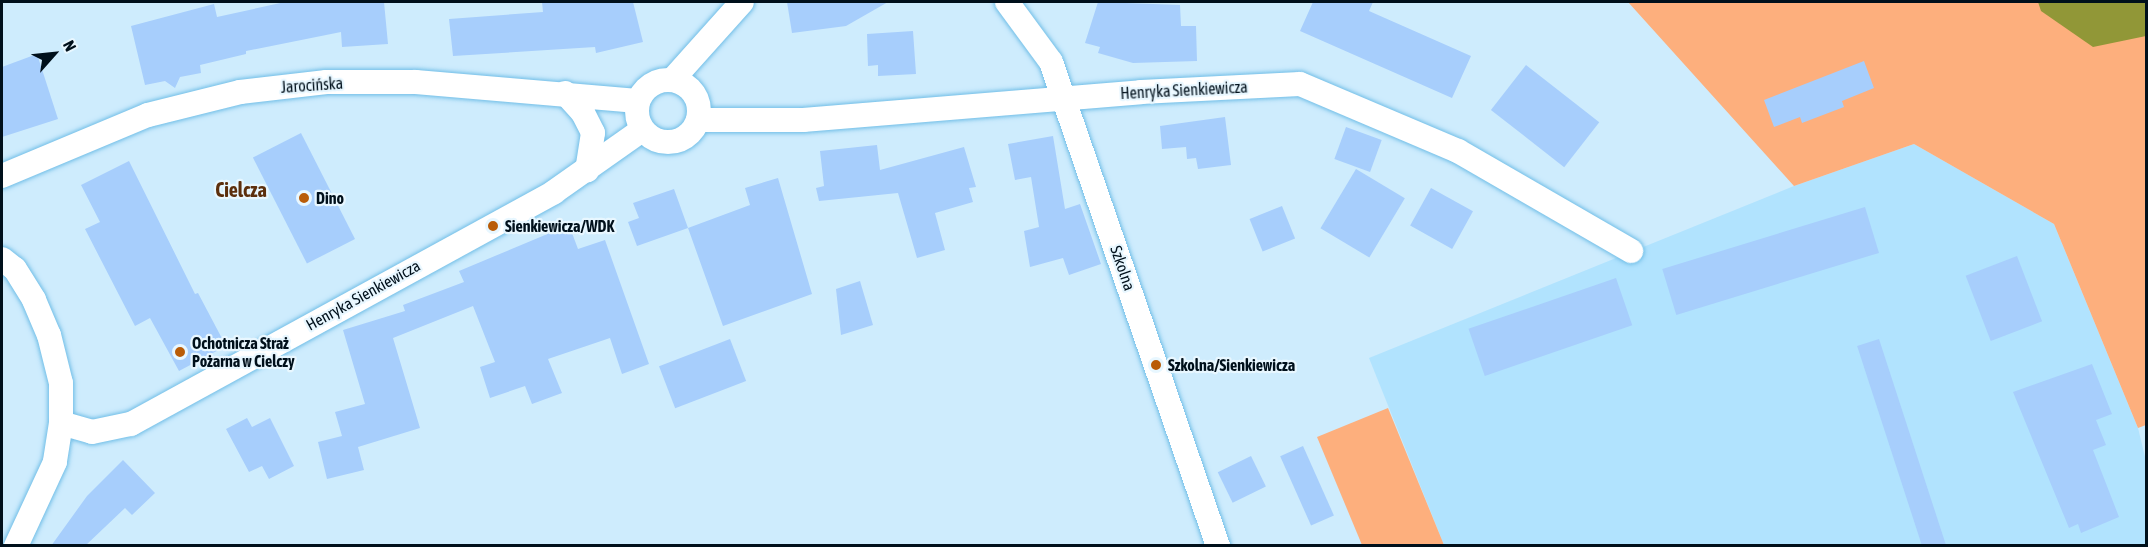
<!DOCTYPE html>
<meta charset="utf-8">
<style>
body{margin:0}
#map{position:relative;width:2148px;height:547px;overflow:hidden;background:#ceecfd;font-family:"Asap Condensed",sans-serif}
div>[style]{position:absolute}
.built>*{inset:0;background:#b1e3fe}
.green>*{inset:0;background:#fdaf7d}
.water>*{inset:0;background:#919737}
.building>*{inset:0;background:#a7cefc;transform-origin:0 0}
.roads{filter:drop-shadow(0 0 2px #71bee7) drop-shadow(0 0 2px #71bee7)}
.minor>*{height:24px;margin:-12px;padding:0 12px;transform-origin:12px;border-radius:12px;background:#fff}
.minor>.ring{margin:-12px;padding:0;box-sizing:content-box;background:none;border:24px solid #fff;border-radius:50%}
.dots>*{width:16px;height:16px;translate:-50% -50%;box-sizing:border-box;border:3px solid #e8f7ff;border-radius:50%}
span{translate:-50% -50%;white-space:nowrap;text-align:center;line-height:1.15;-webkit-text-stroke:4.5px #e8f7ff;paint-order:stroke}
.street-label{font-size:16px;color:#00101b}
.poi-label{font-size:16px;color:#00101b;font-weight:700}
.left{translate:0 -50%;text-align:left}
.quarter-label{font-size:20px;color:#5c2f0d;font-weight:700}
.frame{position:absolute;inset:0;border:3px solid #00101b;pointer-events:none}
.north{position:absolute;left:24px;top:24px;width:60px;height:60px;-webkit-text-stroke:4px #e8f7ff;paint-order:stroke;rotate:63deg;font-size:16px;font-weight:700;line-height:24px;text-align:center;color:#00101b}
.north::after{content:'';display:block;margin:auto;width:21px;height:27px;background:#00101b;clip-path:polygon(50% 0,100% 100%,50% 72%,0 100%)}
</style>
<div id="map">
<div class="built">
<i style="clip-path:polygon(1914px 144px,2054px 224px,2138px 428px,2146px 461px,2146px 545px,1444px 545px,1369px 358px,1794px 186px)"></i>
</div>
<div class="green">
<i style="clip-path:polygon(1628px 2px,2146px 2px,2146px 425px,2138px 428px,2054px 224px,1914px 144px,1794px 186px)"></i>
<i style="clip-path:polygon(1388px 408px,1444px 545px,1362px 545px,1317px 437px)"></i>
</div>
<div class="water">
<i style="clip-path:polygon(2038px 2px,2146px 2px,2146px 36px,2093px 47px,2041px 11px)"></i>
</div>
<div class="building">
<i style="clip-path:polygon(285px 2px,384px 2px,388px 44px,342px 47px,341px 32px,246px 51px,246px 54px,200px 65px,201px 73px,180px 77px,175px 88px,165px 81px,145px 85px,131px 26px,214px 4px,217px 17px)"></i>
<i style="clip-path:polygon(542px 2px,633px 2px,643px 42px,596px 53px,595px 47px,453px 56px,449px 19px,543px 12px)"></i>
<i style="clip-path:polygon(787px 2px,888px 2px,846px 26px,792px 33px)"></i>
<i style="clip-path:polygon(1098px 2px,1180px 5px,1181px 26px,1196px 26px,1197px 61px,1133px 63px,1098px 53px,1100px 47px,1085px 43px)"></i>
<i style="clip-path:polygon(1313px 2px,1373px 2px,1369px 11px,1471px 56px,1452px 98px,1300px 31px)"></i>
<i style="clip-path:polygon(913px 31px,916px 74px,878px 76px,878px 65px,868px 66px,867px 34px)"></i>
<i style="clip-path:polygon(37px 54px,58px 119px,2px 137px,2px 67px)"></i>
<i style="clip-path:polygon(1864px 61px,1874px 88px,1842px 101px,1844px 107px,1802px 123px,1800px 117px,1774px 127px,1764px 100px)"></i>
<i style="left:1526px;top:65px;width:93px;height:57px;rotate:38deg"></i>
<i style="clip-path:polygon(1225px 117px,1231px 165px,1198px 169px,1196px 158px,1187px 159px,1186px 147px,1162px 149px,1160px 126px)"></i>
<i style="left:1346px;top:127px;width:38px;height:34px;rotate:20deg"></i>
<i style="left:301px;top:133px;width:119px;height:54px;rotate:63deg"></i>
<i style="clip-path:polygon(1053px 136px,1065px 209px,1080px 204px,1101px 264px,1069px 275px,1063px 258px,1030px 267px,1024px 231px,1039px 227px,1031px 177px,1015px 180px,1008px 144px)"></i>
<i style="clip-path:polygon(877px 145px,880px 170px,964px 147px,976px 187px,969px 188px,973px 202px,935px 213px,945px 250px,917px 258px,898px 193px,819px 201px,816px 188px,824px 186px,820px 151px)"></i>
<i style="clip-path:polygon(129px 161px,195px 294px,198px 293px,226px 346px,179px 371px,150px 318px,135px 326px,85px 229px,100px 222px,81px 185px)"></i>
<i style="left:1356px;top:169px;width:57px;height:69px;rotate:31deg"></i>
<i style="clip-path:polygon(778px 178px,812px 294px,723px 326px,688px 228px,750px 205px,745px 188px)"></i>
<i style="left:1431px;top:188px;width:48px;height:43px;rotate:29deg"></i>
<i style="clip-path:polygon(674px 189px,688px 228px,637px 246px,628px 222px,639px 218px,633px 203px)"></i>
<i style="left:1282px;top:206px;width:35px;height:35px;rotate:68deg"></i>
<i style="left:1865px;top:207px;width:48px;height:212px;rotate:73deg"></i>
<i style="clip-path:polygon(569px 225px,578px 249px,605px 240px,649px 364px,622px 374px,610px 338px,548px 359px,562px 393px,532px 404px,525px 386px,490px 398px,480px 367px,495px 362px,473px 306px,393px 338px,420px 428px,358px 447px,364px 470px,327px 479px,318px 442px,342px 436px,335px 412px,365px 404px,343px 330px,405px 311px,403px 305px,464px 282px,459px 271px)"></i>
<i style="left:2017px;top:256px;width:70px;height:55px;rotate:69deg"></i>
<i style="left:1616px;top:278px;width:50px;height:156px;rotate:71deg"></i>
<i style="clip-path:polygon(860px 281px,873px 325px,841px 335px,836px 289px)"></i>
<i style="left:730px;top:339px;width:45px;height:76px;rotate:69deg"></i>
<i style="left:1879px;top:339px;width:218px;height:23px;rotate:72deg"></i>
<i style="clip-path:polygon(2092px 364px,2112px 414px,2096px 420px,2106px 445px,2093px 450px,2119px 517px,2081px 533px,2078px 524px,2069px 528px,2013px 392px)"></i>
<i style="clip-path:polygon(247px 418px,252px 427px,270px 418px,294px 466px,269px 479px,262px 466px,249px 472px,226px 429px)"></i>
<i style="left:1303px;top:446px;width:76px;height:25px;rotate:66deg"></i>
<i style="left:1251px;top:456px;width:34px;height:37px;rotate:64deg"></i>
<i style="clip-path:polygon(123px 460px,155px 493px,132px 515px,125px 508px,85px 546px,51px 546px,87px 496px)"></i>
</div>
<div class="roads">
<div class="minor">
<i style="left:1007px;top:2px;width:74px;rotate:53.7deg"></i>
<i style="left:1051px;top:62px;width:512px;rotate:70.96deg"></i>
<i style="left:673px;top:79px;width:103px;rotate:-48.1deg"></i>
<i class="ring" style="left:637px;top:80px;width:38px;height:38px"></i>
<i style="left:565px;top:93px;width:27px;rotate:48deg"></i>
<i style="left:583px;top:113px;width:22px;rotate:63deg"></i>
<i style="left:593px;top:133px;width:38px;rotate:99deg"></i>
<i style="left:698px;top:120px;width:105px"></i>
<i style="left:803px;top:120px;width:339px;rotate:-4.7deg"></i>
<i style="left:1141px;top:92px;width:159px;rotate:-2.9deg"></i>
<i style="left:1300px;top:84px;width:172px;rotate:23deg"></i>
<i style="left:1458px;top:151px;width:200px;rotate:30deg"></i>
<i style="left:2px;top:176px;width:158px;rotate:-22.7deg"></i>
<i style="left:148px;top:115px;width:95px;rotate:-14deg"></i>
<i style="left:240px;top:92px;width:87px;rotate:-6.6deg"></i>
<i style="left:326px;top:82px;width:90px"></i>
<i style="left:416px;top:82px;width:222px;rotate:4.9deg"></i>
<i style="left:2px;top:259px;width:16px;rotate:38deg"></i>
<i style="left:15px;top:269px;width:36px;rotate:58deg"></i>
<i style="left:34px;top:300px;width:38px;rotate:67deg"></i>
<i style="left:49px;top:335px;width:49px;rotate:76deg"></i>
<i style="left:61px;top:383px;width:40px;rotate:90deg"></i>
<i style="left:61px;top:423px;width:39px;rotate:99deg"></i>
<i style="left:55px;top:462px;width:93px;rotate:114.9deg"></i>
<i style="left:61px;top:423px;width:32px;rotate:16deg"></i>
<i style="left:92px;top:432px;width:40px;rotate:-12deg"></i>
<i style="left:131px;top:424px;width:482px;rotate:-28.7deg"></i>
<i style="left:554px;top:192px;width:108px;rotate:-35.2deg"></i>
</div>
</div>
<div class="dots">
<i style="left:304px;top:198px;background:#b95c08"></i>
<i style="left:493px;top:226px;background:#b95c08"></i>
<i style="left:180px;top:352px;background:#b95c08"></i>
<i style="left:1156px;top:365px;background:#b95c08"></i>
</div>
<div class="street-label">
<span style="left:312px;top:85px;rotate:-4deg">Jarocińska</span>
<span style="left:1184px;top:90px;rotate:-3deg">Henryka Sienkiewicza</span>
<span style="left:1123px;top:268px;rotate:71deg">Szkolna</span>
<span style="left:363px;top:295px;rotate:-29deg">Henryka Sienkiewicza</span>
</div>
<div class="poi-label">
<span class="left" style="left:316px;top:198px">Dino</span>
<span class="left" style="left:505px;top:226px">Sienkiewicza/WDK</span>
<span class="left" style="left:192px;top:352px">Ochotnicza Straż<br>Pożarna w Cielczy</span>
<span class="left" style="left:1168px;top:365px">Szkolna/Sienkiewicza</span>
</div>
<div class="quarter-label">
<span style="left:241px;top:189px">Cielcza</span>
</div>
<div class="frame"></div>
<div class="north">N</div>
</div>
